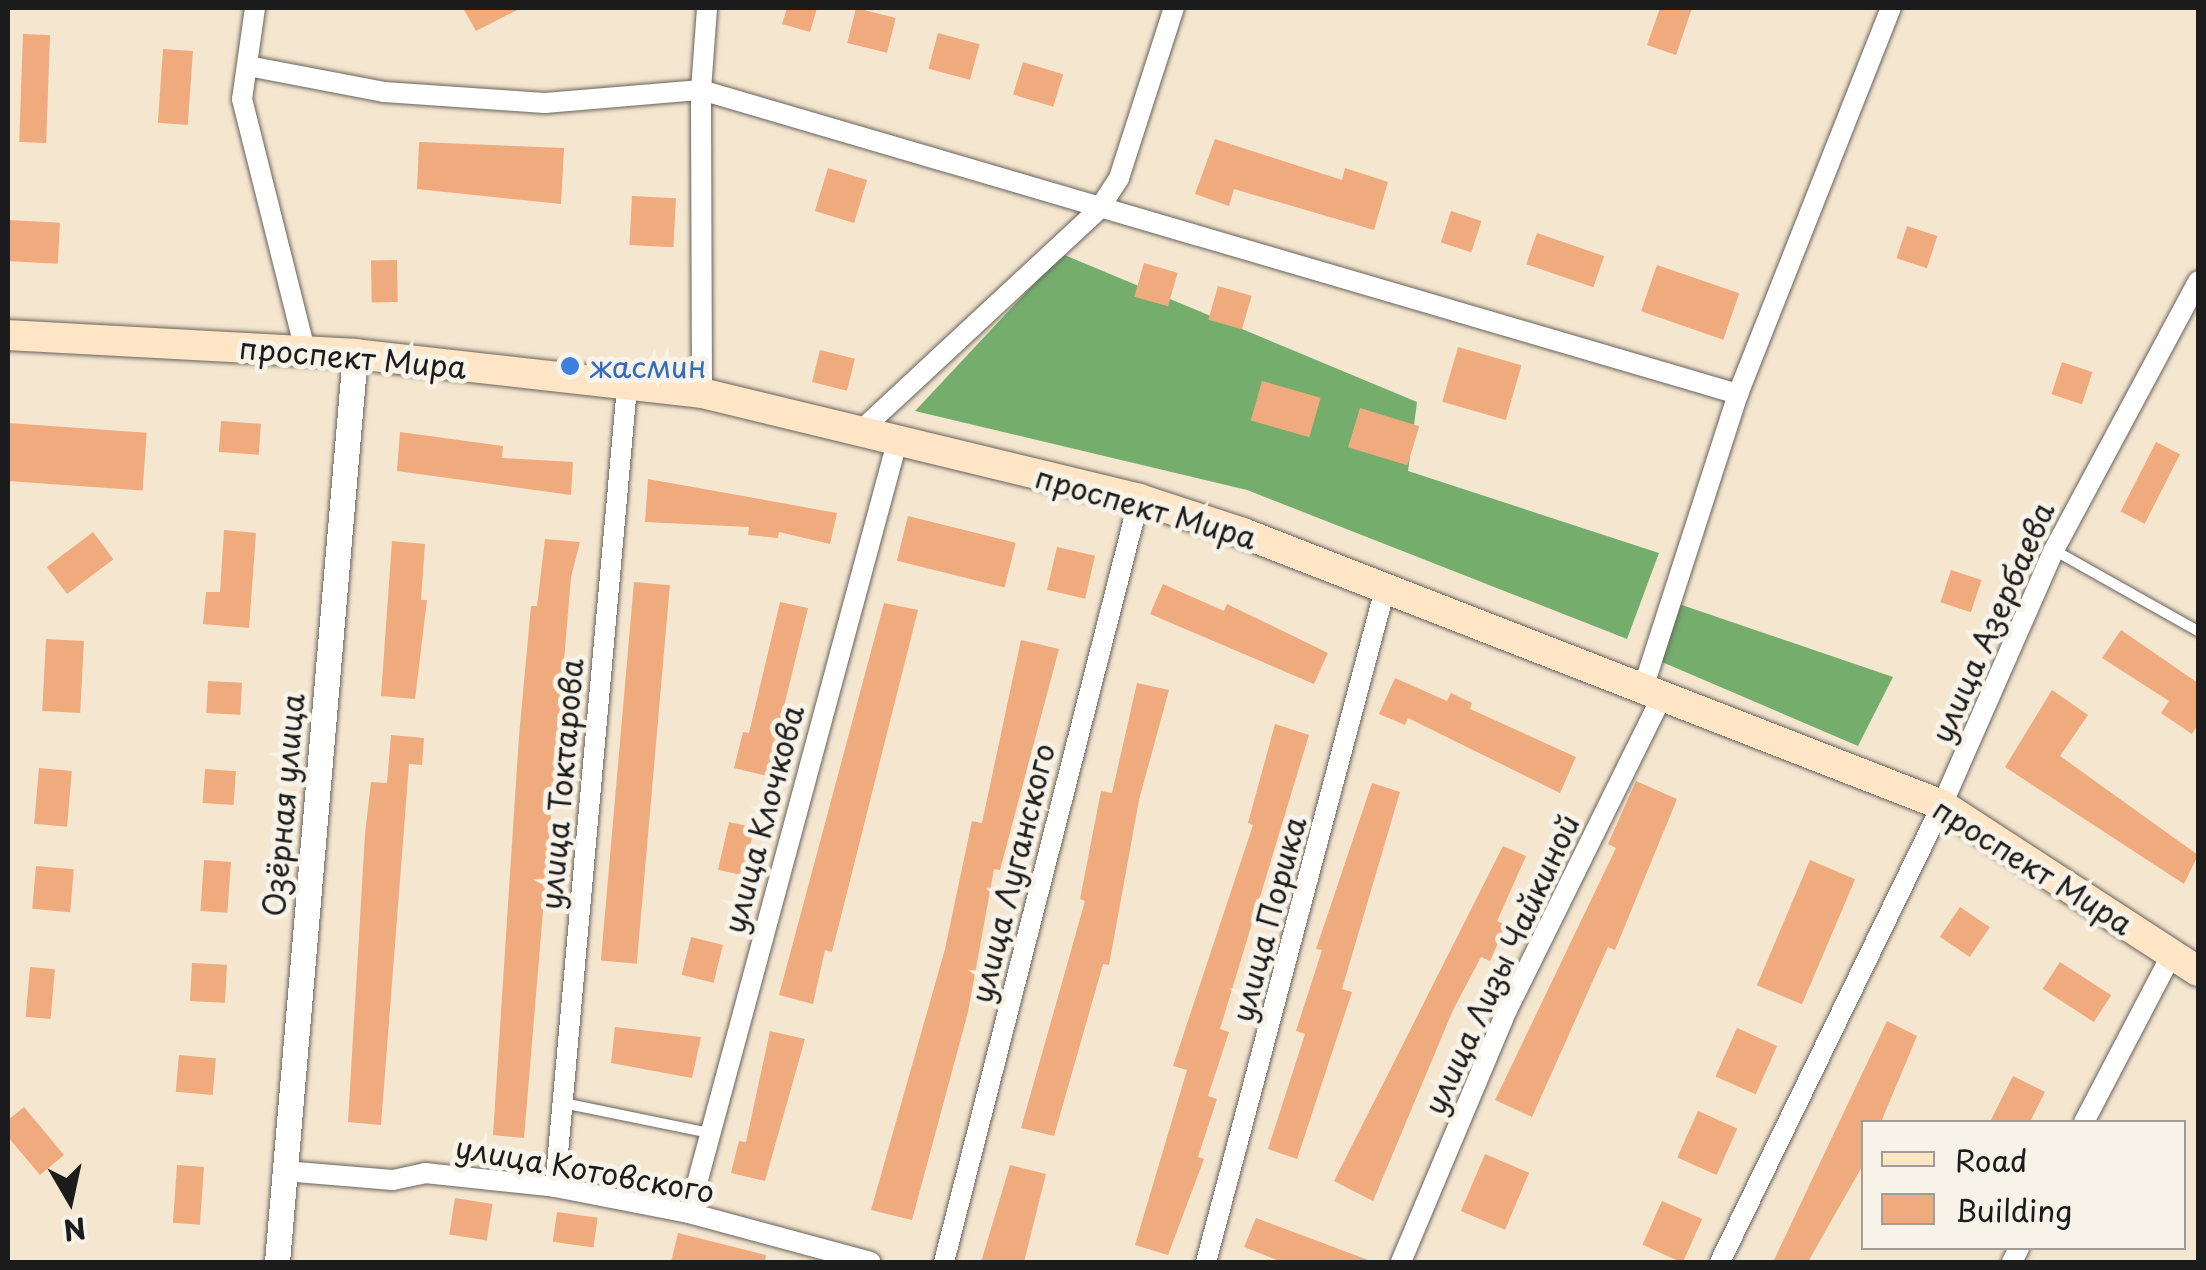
<!DOCTYPE html>
<meta charset="utf-8">
<style>
body{margin:0}
#map{position:relative;width:2206px;height:1270px;overflow:hidden;background:#f5e6d0;font-family:"Playpen Sans",sans-serif}
div>[style]{position:absolute}
.forest>*{inset:0;background:#74ad6c}
.building>*{inset:0;background:#efab7d;transform-origin:0 0}
.roads{filter:drop-shadow(0 0 2px #68635b) drop-shadow(0 0 2px #68635b)}
.service>*{height:10px;margin:-5px;padding:0 5px;transform-origin:5px;border-radius:5px;background:#fff}
.minor>*{height:20px;margin:-10px;padding:0 10px;transform-origin:10px;border-radius:10px;background:#fff}
.tertiary>*{height:25px;margin:-12.5px;padding:0 12.5px;transform-origin:12.5px;border-radius:12.5px;background:#fff}
.secondary>*{height:30px;margin:-15px;padding:0 15px;transform-origin:15px;border-radius:15px;background:#fde5c5}
.dots>*{width:28px;height:28px;translate:-50% -50%;box-sizing:border-box;border:5px solid #f7f3e8;border-radius:50%}
span{translate:-50% -50%;white-space:nowrap;text-align:center;line-height:1.15;-webkit-text-stroke:10px #f7f3e8;paint-order:stroke}
.street-label{font-size:30px;color:#1c1c1c}
.shop-label{font-size:30px;color:#366cbe}
.left{translate:0 -50%;text-align:left}
.frame{position:absolute;inset:0;border:10px solid #1c1c1c;pointer-events:none}
.legend{position:absolute;left:1861px;top:1120px;width:325px;height:130px;box-sizing:border-box;background:#f7f3e8;border:2px solid #9f9d96;margin:0;padding:12px 18px;list-style:none;font-size:30px;color:#1c1c1c}
.legend li{display:flex;align-items:center;gap:20px;height:50px}
.legend b{width:50px;border:2px solid #9f9d96}
.north{position:absolute;left:20px;top:1150px;width:100px;height:100px;-webkit-text-stroke:8px #f7f3e8;paint-order:stroke;rotate:171deg;font-size:28px;font-weight:700;line-height:40px;text-align:center;color:#1c1c1c}
.north::after{content:'';display:block;margin:auto;width:35px;height:45px;background:#1c1c1c;clip-path:polygon(50% 0,100% 100%,50% 72%,0 100%)}
</style>
<div id="map">
<div class="forest">
<i style="clip-path:polygon(1062px 254px,1417px 402px,1408px 471px,1659px 553px,1627px 639px,1247px 490px,915px 411px)"></i>
<i style="clip-path:polygon(1679px 604px,1893px 677px,1858px 746px,1662px 662px)"></i>
</div>
<div class="building">
<i style="clip-path:polygon(463px 8px,521px 8px,476px 31px)"></i>
<i style="clip-path:polygon(787px 8px,817px 8px,810px 32px,782px 24px)"></i>
<i style="left:856px;top:8px;width:41px;height:36px;rotate:14deg"></i>
<i style="clip-path:polygon(1660px 8px,1692px 8px,1676px 55px,1647px 45px)"></i>
<i style="left:938px;top:33px;width:43px;height:37px;rotate:15deg"></i>
<i style="left:23px;top:34px;width:27px;height:108px;rotate:2deg"></i>
<i style="left:163px;top:49px;width:30px;height:74px;rotate:4deg"></i>
<i style="left:1023px;top:62px;width:42px;height:34px;rotate:17deg"></i>
<i style="clip-path:polygon(1215px 139px,1342px 180px,1345px 168px,1388px 182px,1374px 230px,1234px 189px,1229px 206px,1195px 194px)"></i>
<i style="clip-path:polygon(419px 142px,564px 148px,561px 204px,417px 189px)"></i>
<i style="left:828px;top:168px;width:41px;height:45px;rotate:17deg"></i>
<i style="left:632px;top:196px;width:44px;height:49px;rotate:3deg"></i>
<i style="left:1451px;top:211px;width:32px;height:33px;rotate:18deg"></i>
<i style="left:8px;top:220px;width:52px;height:41px;rotate:3deg"></i>
<i style="left:1907px;top:226px;width:32px;height:34px;rotate:18deg"></i>
<i style="left:1537px;top:233px;width:71px;height:33px;rotate:19deg"></i>
<i style="left:397px;top:260px;width:42px;height:26px;rotate:89deg"></i>
<i style="left:1144px;top:263px;width:35px;height:35px;rotate:16deg"></i>
<i style="left:1657px;top:265px;width:87px;height:49px;rotate:19deg"></i>
<i style="left:1218px;top:286px;width:35px;height:35px;rotate:16deg"></i>
<i style="left:1458px;top:347px;width:66px;height:57px;rotate:16deg"></i>
<i style="left:820px;top:350px;width:36px;height:33px;rotate:14deg"></i>
<i style="left:2062px;top:362px;width:32px;height:34px;rotate:18deg"></i>
<i style="left:1262px;top:381px;width:61px;height:41px;rotate:16deg"></i>
<i style="left:1360px;top:408px;width:62px;height:41px;rotate:17deg"></i>
<i style="left:221px;top:421px;width:40px;height:31px;rotate:4deg"></i>
<i style="left:8px;top:423px;width:139px;height:58px;rotate:4deg"></i>
<i style="clip-path:polygon(400px 432px,503px 446px,502px 458px,573px 462px,571px 495px,397px 471px)"></i>
<i style="left:2156px;top:442px;width:27px;height:78px;rotate:27deg"></i>
<i style="clip-path:polygon(648px 479px,837px 513px,830px 544px,779px 532px,778px 538px,748px 535px,749px 527px,645px 522px)"></i>
<i style="left:908px;top:516px;width:111px;height:46px;rotate:14deg"></i>
<i style="clip-path:polygon(224px 530px,256px 533px,249px 628px,203px 624px,206px 592px,220px 592px)"></i>
<i style="left:93px;top:532px;width:34px;height:58px;rotate:53deg"></i>
<i style="clip-path:polygon(545px 539px,580px 542px,571px 577px,524px 1138px,493px 1135px,519px 736px,531px 606px,537px 606px)"></i>
<i style="clip-path:polygon(392px 541px,425px 544px,421px 600px,427px 600px,415px 699px,381px 696px)"></i>
<i style="left:1057px;top:547px;width:39px;height:44px;rotate:13deg"></i>
<i style="left:1951px;top:570px;width:32px;height:34px;rotate:18deg"></i>
<i style="left:634px;top:582px;width:36px;height:380px;rotate:5deg"></i>
<i style="clip-path:polygon(1163px 584px,1224px 611px,1227px 604px,1328px 653px,1314px 684px,1150px 614px)"></i>
<i style="clip-path:polygon(780px 602px,808px 608px,767px 776px,734px 768px,743px 732px,749px 733px)"></i>
<i style="clip-path:polygon(884px 603px,918px 610px,832px 952px,825px 950px,813px 1004px,779px 995px)"></i>
<i style="clip-path:polygon(2121px 630px,2198px 683px,2198px 724px,2192px 734px,2161px 713px,2169px 701px,2102px 658px)"></i>
<i style="left:46px;top:639px;width:38px;height:72px;rotate:3deg"></i>
<i style="clip-path:polygon(1021px 640px,1059px 649px,1000px 870px,994px 869px,968px 1012px,912px 1220px,871px 1210px,945px 949px,972px 821px,982px 823px)"></i>
<i style="clip-path:polygon(1395px 678px,1447px 701px,1451px 693px,1472px 703px,1470px 709px,1576px 757px,1560px 793px,1408px 718px,1405px 725px,1379px 714px)"></i>
<i style="left:208px;top:681px;width:34px;height:32px;rotate:3deg"></i>
<i style="clip-path:polygon(1137px 683px,1169px 690px,1139px 800px,1109px 965px,1103px 964px,1054px 1136px,1021px 1128px,1085px 901px,1080px 899px,1101px 791px,1112px 793px)"></i>
<i style="clip-path:polygon(2052px 690px,2088px 715px,2060px 756px,2198px 855px,2184px 884px,2005px 767px)"></i>
<i style="clip-path:polygon(1275px 724px,1309px 735px,1220px 1029px,1229px 1032px,1208px 1096px,1217px 1099px,1198px 1157px,1204px 1159px,1168px 1255px,1135px 1245px,1187px 1070px,1173px 1066px,1253px 825px,1248px 823px)"></i>
<i style="clip-path:polygon(391px 735px,424px 738px,422px 765px,409px 764px,381px 1125px,348px 1122px,365px 834px,371px 782px,387px 783px)"></i>
<i style="left:39px;top:768px;width:33px;height:56px;rotate:5deg"></i>
<i style="left:205px;top:769px;width:31px;height:34px;rotate:4deg"></i>
<i style="clip-path:polygon(1636px 781px,1677px 799px,1615px 950px,1608px 947px,1532px 1117px,1495px 1100px,1616px 848px,1608px 844px)"></i>
<i style="clip-path:polygon(1372px 783px,1400px 792px,1342px 989px,1352px 992px,1297px 1159px,1268px 1149px,1305px 1034px,1296px 1031px,1322px 950px,1316px 949px)"></i>
<i style="left:729px;top:822px;width:26px;height:49px;rotate:13deg"></i>
<i style="clip-path:polygon(1503px 846px,1526px 856px,1497px 921px,1506px 925px,1490px 961px,1481px 957px,1453px 1010px,1373px 1201px,1334px 1181px)"></i>
<i style="left:204px;top:860px;width:27px;height:51px;rotate:4deg"></i>
<i style="left:1810px;top:860px;width:49px;height:136px;rotate:23deg"></i>
<i style="left:36px;top:866px;width:38px;height:43px;rotate:5deg"></i>
<i style="left:1960px;top:907px;width:36px;height:36px;rotate:34deg"></i>
<i style="left:691px;top:937px;width:33px;height:39px;rotate:14deg"></i>
<i style="left:2060px;top:962px;width:61px;height:32px;rotate:33deg"></i>
<i style="left:192px;top:963px;width:35px;height:38px;rotate:3deg"></i>
<i style="left:30px;top:967px;width:25px;height:50px;rotate:5deg"></i>
<i style="clip-path:polygon(1887px 1021px,1917px 1036px,1881px 1122px,1864px 1122px,1864px 1163px,1808px 1262px,1773px 1262px)"></i>
<i style="clip-path:polygon(615px 1027px,701px 1037px,692px 1078px,611px 1063px)"></i>
<i style="left:1737px;top:1028px;width:44px;height:53px;rotate:24deg"></i>
<i style="clip-path:polygon(770px 1031px,805px 1039px,765px 1181px,731px 1173px,739px 1141px,746px 1142px)"></i>
<i style="left:179px;top:1055px;width:37px;height:37px;rotate:5deg"></i>
<i style="clip-path:polygon(2013px 1076px,2045px 1092px,2030px 1122px,1990px 1122px)"></i>
<i style="clip-path:polygon(24px 1107px,64px 1155px,40px 1175px,8px 1137px,8px 1120px)"></i>
<i style="left:1698px;top:1111px;width:43px;height:51px;rotate:24deg"></i>
<i style="left:1485px;top:1154px;width:48px;height:62px;rotate:23deg"></i>
<i style="left:177px;top:1165px;width:27px;height:58px;rotate:4deg"></i>
<i style="clip-path:polygon(1010px 1165px,1046px 1174px,1024px 1262px,981px 1262px)"></i>
<i style="left:455px;top:1198px;width:38px;height:37px;rotate:9deg"></i>
<i style="left:1662px;top:1201px;width:44px;height:48px;rotate:24deg"></i>
<i style="left:557px;top:1212px;width:41px;height:30px;rotate:8deg"></i>
<i style="clip-path:polygon(1256px 1218px,1371px 1261px,1371px 1262px,1282px 1262px,1244px 1247px)"></i>
<i style="clip-path:polygon(678px 1233px,766px 1255px,765px 1262px,671px 1262px)"></i>
</div>
<div class="roads">
<div class="service">
<i style="left:2054px;top:550px;width:165px;rotate:29.4deg"></i>
<i style="left:563px;top:1103px;width:149px;rotate:11.6deg"></i>
</div>
<div class="minor">
<i style="left:255px;top:8px;width:92px;rotate:98.1deg"></i>
<i style="left:242px;top:99px;width:258px;rotate:75.9deg"></i>
<i style="left:248px;top:66px;width:138px;rotate:10.8deg"></i>
<i style="left:384px;top:92px;width:161px;rotate:3.9deg"></i>
<i style="left:545px;top:103px;width:157px;rotate:-4.8deg"></i>
<i style="left:701px;top:90px;width:1081px;rotate:16.34deg"></i>
<i style="left:1738px;top:394px;width:309px;rotate:107.9deg"></i>
<i style="left:702px;top:393px;width:303px;rotate:-90.2deg"></i>
<i style="left:701px;top:90px;width:82px;rotate:-85.8deg"></i>
<i style="left:1738px;top:394px;width:415px;rotate:-68.4deg"></i>
<i style="left:856px;top:435px;width:332px;rotate:-42.9deg"></i>
<i style="left:1099px;top:209px;width:37px;rotate:-57deg"></i>
<i style="left:1119px;top:178px;width:179px;rotate:-72.1deg"></i>
<i style="left:2084px;top:1122px;width:190px;rotate:-62.4deg"></i>
<i style="left:284px;top:1171px;width:109px;rotate:4.7deg"></i>
<i style="left:393px;top:1180px;width:33px;rotate:-12deg"></i>
<i style="left:425px;top:1173px;width:131px;rotate:6.1deg"></i>
<i style="left:555px;top:1187px;width:136px;rotate:11deg"></i>
<i style="left:689px;top:1213px;width:188px;rotate:15.1deg"></i>
<i style="left:555px;top:1187px;width:804px;rotate:-84.86deg"></i>
<i style="left:689px;top:1213px;width:799px;rotate:-74.9deg"></i>
<i style="left:944px;top:1262px;width:788px;rotate:-75.66deg"></i>
<i style="left:1206px;top:1262px;width:696px;rotate:-75.11deg"></i>
<i style="left:1401px;top:1262px;width:273px;rotate:-67.2deg"></i>
<i style="left:1507px;top:1010px;width:352px;rotate:-63.7deg"></i>
<i style="left:1720px;top:1262px;width:508px;rotate:-64.09deg"></i>
<i style="left:1942px;top:805px;width:279px;rotate:-66.3deg"></i>
<i style="left:2054px;top:550px;width:305px;rotate:-61.8deg"></i>
<i style="left:2012px;top:1262px;width:16px;rotate:-63deg"></i>
</div>
<div class="tertiary">
<i style="left:277px;top:1262px;width:911px;rotate:-85.09deg"></i>
</div>
<div class="secondary">
<i style="left:8px;top:335px;width:348px;rotate:3.1deg"></i>
<i style="left:355px;top:354px;width:349px;rotate:6.4deg"></i>
<i style="left:702px;top:393px;width:450px;rotate:13.6deg"></i>
<i style="left:1139px;top:499px;width:109px;rotate:18.1deg"></i>
<i style="left:1243px;top:533px;width:750px;rotate:21.26deg"></i>
<i style="left:1942px;top:805px;width:305px;rotate:33deg"></i>
</div>
</div>
<div class="dots">
<i style="left:570px;top:366px;background:#3f7fe0"></i>
</div>
<div class="street-label">
<span style="left:353px;top:357px;rotate:5deg">проспект Мира</span>
<span style="left:1146px;top:507px;rotate:16deg">проспект Мира</span>
<span style="left:1992px;top:622px;rotate:-66deg">улица Азербаева</span>
<span style="left:561px;top:784px;rotate:-85deg">улица Токтарова</span>
<span style="left:283px;top:805px;rotate:-85deg">Озёрная улица</span>
<span style="left:763px;top:819px;rotate:-75deg">улица Клочкова</span>
<span style="left:2033px;top:866px;rotate:32deg">проспект Мира</span>
<span style="left:1012px;top:873px;rotate:-76deg">улица Луганского</span>
<span style="left:1268px;top:919px;rotate:-75deg">улица Порика</span>
<span style="left:1501px;top:964px;rotate:-65deg">улица Лизы Чайкиной</span>
<span style="left:585px;top:1169px;rotate:10deg">улица Котовского</span>
</div>
<div class="shop-label">
<span class="left" style="left:590px;top:366px">жасмин</span>
</div>
<div class="frame"></div>
<ul class="legend">
<li><b style="height:12px;background:#fde5c5"></b>Road</li>
<li><b style="height:28px;background:#efab7d"></b>Building</li>
</ul>
<div class="north">N</div>
</div>
